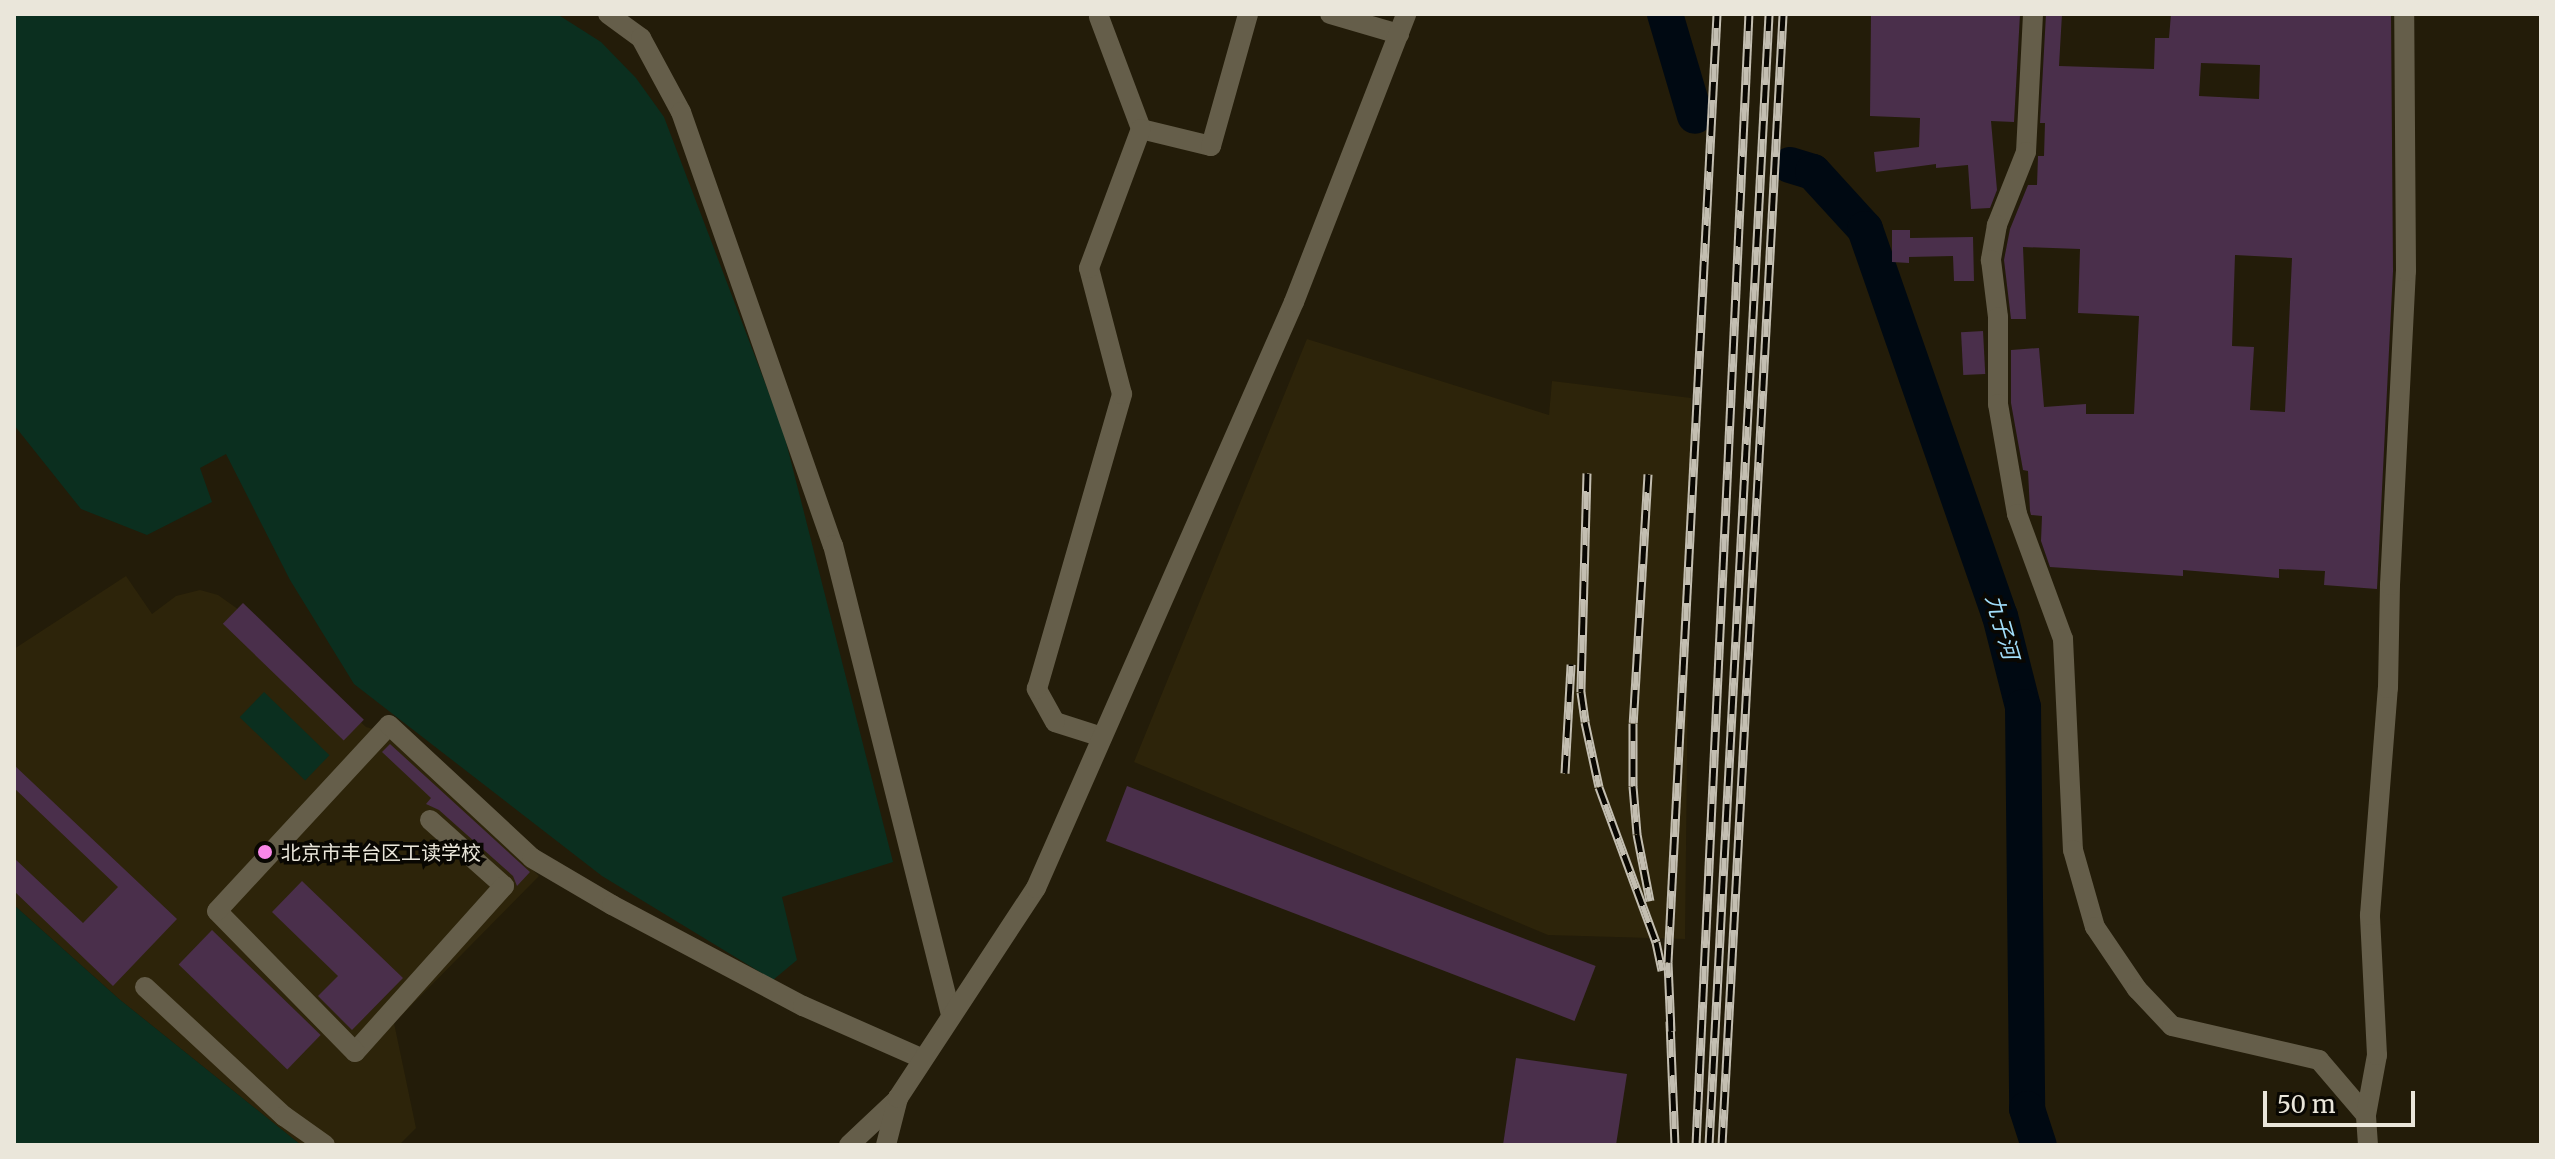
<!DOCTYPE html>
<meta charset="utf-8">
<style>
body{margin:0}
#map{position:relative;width:2555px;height:1159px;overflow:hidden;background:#231c09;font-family:Merriweather,"Noto Sans SC",serif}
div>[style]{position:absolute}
.built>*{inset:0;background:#2d240a}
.green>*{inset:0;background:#0b2f1f;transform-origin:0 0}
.river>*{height:36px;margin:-18px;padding:0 18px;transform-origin:18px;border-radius:18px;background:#000912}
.building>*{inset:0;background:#4a2f4b;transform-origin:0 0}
.minor>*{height:20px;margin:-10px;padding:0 10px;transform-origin:10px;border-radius:10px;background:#655e4a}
.rail>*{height:9px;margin-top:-4.5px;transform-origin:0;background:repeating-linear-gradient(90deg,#090702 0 18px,#c3beb1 0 36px);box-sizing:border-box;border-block:2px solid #c3beb1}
.dots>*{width:22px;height:22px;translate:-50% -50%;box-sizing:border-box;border:4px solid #090702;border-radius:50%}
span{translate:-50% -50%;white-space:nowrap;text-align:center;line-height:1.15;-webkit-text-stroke:7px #090702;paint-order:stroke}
.poi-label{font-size:20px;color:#eae6da}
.left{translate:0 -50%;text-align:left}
.water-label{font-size:22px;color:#a2defa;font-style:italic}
.frame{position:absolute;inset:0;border:16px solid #eae6da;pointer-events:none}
.scale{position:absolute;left:2263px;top:1091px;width:152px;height:36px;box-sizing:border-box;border:4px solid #eae6da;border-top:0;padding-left:10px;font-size:24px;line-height:28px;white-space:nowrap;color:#eae6da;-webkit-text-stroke:6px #090702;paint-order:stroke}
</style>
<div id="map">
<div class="built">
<i style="clip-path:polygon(1307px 339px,1549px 415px,1552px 381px,1691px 398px,1685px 939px,1548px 935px,1134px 762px)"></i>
<i style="clip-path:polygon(126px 576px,152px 614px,176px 596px,200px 590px,218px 595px,242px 612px,366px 727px,394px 735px,539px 876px,394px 1023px,416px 1128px,399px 1145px,301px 1145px,119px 999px,14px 905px,14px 649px)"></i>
</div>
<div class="green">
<i style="clip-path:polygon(14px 14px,557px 14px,601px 42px,636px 78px,664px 117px,783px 430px,893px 862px,782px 897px,797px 960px,773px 980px,602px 876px,354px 684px,290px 580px,226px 454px,200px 468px,212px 502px,147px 535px,81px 509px,14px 425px)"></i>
<i style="left:264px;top:692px;width:91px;height:35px;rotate:44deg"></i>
<i style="clip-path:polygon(14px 905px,119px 999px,301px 1145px,14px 1145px)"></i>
</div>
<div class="river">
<i style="left:1665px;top:14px;width:106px;rotate:73.6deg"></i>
<i style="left:1790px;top:165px;width:24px;rotate:17deg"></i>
<i style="left:1813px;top:172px;width:77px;rotate:47.6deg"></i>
<i style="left:1865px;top:229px;width:410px;rotate:70.8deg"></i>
<i style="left:2000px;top:616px;width:94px;rotate:75.8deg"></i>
<i style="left:2023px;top:707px;width:402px;rotate:89.4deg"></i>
<i style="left:2027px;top:1109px;width:38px;rotate:72deg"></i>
</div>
<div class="building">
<i style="clip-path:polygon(1871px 14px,2020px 14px,2014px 122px,1991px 121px,1997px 190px,1990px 208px,1971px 209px,1968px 165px,1936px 168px,1936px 164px,1876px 172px,1874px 152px,1919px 147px,1920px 118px,1870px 116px)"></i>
<i style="clip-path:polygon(evenodd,2046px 14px,2062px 14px,2059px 66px,2154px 69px,2155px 38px,2169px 38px,2171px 14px,2391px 14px,2393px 271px,2377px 589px,2324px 585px,2325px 571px,2279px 569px,2279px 578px,2183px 570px,2183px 576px,2050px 567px,2041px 541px,2042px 516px,2031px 515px,2030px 511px,2028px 471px,2023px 470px,2011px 403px,2011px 350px,2039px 348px,2044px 407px,2086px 404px,2086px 414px,2134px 414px,2139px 316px,2078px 313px,2080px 249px,2023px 247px,2026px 319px,2011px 319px,2004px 260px,2010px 229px,2028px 185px,2037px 185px,2038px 156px,2044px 156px,2045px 123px,2040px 123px,2046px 14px,2201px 63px,2260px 65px,2259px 99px,2199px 96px,2201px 63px,2046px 14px,2235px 255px,2292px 258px,2285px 412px,2250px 410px,2254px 347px,2232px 346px,2235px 255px)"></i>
<i style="clip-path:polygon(1892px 230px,1910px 230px,1910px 238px,1973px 237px,1974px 281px,1954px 281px,1953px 256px,1909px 257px,1909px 263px,1892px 262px)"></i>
<i style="left:1983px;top:331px;width:43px;height:22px;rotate:87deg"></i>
<i style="left:243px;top:603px;width:168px;height:29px;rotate:44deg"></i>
<i style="clip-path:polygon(390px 744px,530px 872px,517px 886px,513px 876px,439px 810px,426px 804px,431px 798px,382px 752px)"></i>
<i style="clip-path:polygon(14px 765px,177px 919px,113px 986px,14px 891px,14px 858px,83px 923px,118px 887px,14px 788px)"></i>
<i style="left:1127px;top:786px;width:502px;height:59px;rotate:21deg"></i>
<i style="clip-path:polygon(302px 881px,403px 978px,352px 1030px,318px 996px,338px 976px,272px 912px)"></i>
<i style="left:212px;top:930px;width:151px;height:48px;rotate:44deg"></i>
<i style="clip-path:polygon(1516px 1058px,1627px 1074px,1616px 1145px,1503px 1145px)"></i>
</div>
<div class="minor">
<i style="left:608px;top:14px;width:41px;rotate:36deg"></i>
<i style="left:641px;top:38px;width:84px;rotate:61.6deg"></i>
<i style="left:681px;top:112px;width:459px;rotate:70.7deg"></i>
<i style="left:833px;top:545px;width:484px;rotate:75.9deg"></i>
<i style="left:1330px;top:14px;width:72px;rotate:16.2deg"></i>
<i style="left:2033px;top:14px;width:138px;rotate:92.9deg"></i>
<i style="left:2026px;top:152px;width:79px;rotate:111.7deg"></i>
<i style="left:1997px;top:225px;width:36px;rotate:100deg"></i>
<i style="left:1991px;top:260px;width:57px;rotate:83deg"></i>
<i style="left:1998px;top:317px;width:87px;rotate:90deg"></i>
<i style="left:1998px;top:404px;width:112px;rotate:80.2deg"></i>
<i style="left:2017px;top:514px;width:133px;rotate:69.8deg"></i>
<i style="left:2063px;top:639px;width:211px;rotate:87.3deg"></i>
<i style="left:2073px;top:850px;width:80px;rotate:74.1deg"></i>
<i style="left:2095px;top:927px;width:75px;rotate:55.9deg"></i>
<i style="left:2137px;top:989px;width:51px;rotate:46.6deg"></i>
<i style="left:2172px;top:1026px;width:151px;rotate:13deg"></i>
<i style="left:2319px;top:1060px;width:72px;rotate:49.5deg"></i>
<i style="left:1099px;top:17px;width:120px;rotate:69.4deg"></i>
<i style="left:1141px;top:129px;width:72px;rotate:13.7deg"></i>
<i style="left:1211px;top:146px;width:137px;rotate:-74.3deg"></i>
<i style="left:1102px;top:737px;width:49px;rotate:-162.3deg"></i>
<i style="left:1055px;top:722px;width:38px;rotate:-119deg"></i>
<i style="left:1037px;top:689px;width:307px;rotate:-73.9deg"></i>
<i style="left:1122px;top:394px;width:130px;rotate:-104.7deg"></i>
<i style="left:1089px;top:268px;width:148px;rotate:-69.5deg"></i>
<i style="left:430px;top:820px;width:99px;rotate:41.7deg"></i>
<i style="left:504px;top:886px;width:223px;rotate:131.9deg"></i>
<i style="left:355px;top:1052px;width:197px;rotate:-134.4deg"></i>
<i style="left:217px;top:911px;width:253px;rotate:-47.2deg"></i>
<i style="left:389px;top:725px;width:195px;rotate:42.9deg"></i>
<i style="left:532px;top:858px;width:93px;rotate:30.4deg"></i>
<i style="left:612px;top:905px;width:216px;rotate:27.9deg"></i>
<i style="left:803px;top:1006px;width:131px;rotate:23.8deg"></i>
<i style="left:145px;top:987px;width:190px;rotate:42.9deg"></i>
<i style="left:284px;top:1116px;width:50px;rotate:35.3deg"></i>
<i style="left:849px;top:1145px;width:67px;rotate:-43.2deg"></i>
<i style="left:886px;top:1145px;width:49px;rotate:-75.7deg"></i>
<i style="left:898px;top:1098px;width:251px;rotate:-56.7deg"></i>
<i style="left:1036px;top:888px;width:640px;rotate:-66.24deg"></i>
<i style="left:1294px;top:302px;width:309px;rotate:-68.7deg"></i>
<i style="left:2368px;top:1145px;width:30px;rotate:-94deg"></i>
<i style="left:2366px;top:1115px;width:61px;rotate:-79.6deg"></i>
<i style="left:2377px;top:1055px;width:140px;rotate:-92.9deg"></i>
<i style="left:2370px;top:915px;width:228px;rotate:-85.5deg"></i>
<i style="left:2388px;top:688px;width:103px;rotate:-88.9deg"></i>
<i style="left:2390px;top:585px;width:314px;rotate:-87.1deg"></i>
<i style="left:2406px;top:271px;width:257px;rotate:-90.4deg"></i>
</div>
<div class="rail">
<i style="left:1587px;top:473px;width:219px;rotate:91.6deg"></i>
<i style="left:1581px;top:692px;width:30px;rotate:82deg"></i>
<i style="left:1585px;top:722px;width:66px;rotate:77.8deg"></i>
<i style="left:1599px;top:787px;width:165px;rotate:69.8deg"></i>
<i style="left:1656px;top:942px;width:29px;rotate:78deg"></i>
<i style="left:1648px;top:474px;width:249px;rotate:93.4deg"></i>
<i style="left:1633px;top:723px;width:63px;rotate:90deg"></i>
<i style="left:1633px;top:786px;width:48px;rotate:85.2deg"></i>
<i style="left:1637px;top:834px;width:68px;rotate:79deg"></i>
<i style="left:1565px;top:773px;width:109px;rotate:-86.8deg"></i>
<i style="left:1670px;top:1021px;width:124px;rotate:87.7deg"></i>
<i style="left:1671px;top:1031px;width:69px;rotate:-92.5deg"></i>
<i style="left:1668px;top:962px;width:949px;rotate:-87.04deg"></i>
<i style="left:1696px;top:1145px;width:1132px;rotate:-87.32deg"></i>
<i style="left:1709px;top:1145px;width:1133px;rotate:-86.96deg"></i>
<i style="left:1722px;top:1145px;width:1133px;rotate:-86.91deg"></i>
</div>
<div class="dots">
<i style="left:265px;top:852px;background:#f987e8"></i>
</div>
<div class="poi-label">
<span class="left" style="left:281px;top:852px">北京市丰台区工读学校</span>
</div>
<div class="water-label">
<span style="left:2002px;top:627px;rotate:74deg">九子河</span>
</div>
<div class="frame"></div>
<div class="scale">50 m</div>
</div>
